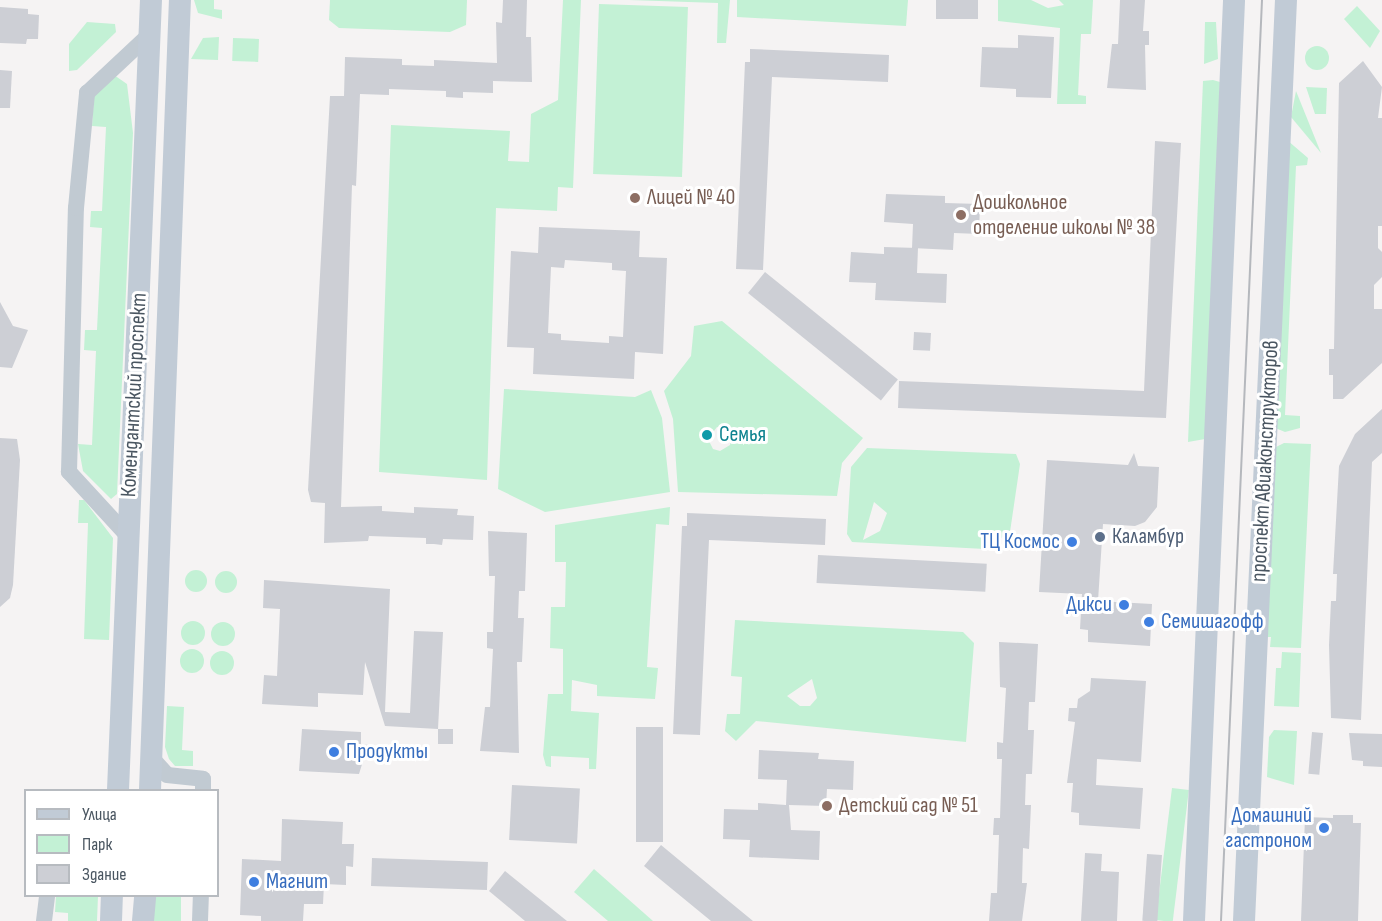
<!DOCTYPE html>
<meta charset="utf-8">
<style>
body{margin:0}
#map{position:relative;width:1382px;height:921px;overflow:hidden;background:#f5f3f3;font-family:"Sofia Sans Condensed",sans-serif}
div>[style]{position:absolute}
.green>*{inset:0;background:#c3f1d5;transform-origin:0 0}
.round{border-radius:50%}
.building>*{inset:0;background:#cdcfd5;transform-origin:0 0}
.street>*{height:16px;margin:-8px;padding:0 8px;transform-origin:8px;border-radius:8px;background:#c1cad2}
.secondary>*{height:22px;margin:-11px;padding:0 11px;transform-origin:11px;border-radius:11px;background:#c1cbd6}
.tram>*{height:1.5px;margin:-0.75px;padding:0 0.75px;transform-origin:0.75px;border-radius:0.75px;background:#b5b8bd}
.dots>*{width:16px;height:16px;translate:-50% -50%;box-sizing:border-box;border:3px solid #fff;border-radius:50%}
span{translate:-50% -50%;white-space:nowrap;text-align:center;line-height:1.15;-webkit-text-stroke:6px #fff;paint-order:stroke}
.education-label{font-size:22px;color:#785e54}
.left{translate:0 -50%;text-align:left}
.street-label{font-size:22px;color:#4a5661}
.culture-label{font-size:22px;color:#0d838f}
.service-label{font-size:22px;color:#4e5e75}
.shop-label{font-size:22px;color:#366cbe}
.right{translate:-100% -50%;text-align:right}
.legend{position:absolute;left:24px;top:789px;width:195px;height:108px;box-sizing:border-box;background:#fff;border:2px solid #b7bbc0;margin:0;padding:8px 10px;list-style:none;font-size:18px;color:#4a5661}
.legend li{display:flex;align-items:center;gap:12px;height:30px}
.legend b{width:30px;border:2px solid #b7bbc0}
</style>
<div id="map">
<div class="green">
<i style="clip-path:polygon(194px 0,214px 0,214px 9px,222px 10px,222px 19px,198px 13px)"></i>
<i style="clip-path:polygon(330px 0,467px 0,466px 25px,450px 32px,339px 28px,329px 20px)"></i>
<i style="clip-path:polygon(563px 0,581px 0,573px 188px,558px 187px,557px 211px,496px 208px,487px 480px,379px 472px,391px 125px,510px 131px,508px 161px,529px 162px,531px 114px,558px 100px)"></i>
<i style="clip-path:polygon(629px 0,730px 0,726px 43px,717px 43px,718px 3px)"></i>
<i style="clip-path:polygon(737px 0,908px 0,906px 26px,737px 17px)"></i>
<i style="clip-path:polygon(998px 0,1031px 0,1048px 8px,1064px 5px,1059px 0,1093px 0,1091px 34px,1081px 34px,1078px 95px,1086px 96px,1086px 104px,1057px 104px,1060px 28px,998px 21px)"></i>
<i style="left:599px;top:4px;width:89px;height:170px;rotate:2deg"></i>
<i style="clip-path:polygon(1357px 6px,1380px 31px,1370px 48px,1344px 19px)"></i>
<i style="clip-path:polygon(87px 22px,115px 24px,116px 32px,77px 70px,69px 71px,69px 44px)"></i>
<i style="clip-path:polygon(1205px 22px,1216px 22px,1218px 59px,1204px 64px)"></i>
<i style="clip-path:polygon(219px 37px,218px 60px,191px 59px,203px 38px)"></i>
<i style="left:233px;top:38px;width:26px;height:23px;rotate:2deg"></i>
<i class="round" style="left:1305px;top:46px;width:24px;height:24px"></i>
<i style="clip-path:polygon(114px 75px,127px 84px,133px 133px,117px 494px,111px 499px,83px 471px,78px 444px,92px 445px,96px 351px,84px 350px,85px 330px,97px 330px,102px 228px,90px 227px,91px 211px,102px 211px,106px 127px,92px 126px,94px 96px)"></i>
<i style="clip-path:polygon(1213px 80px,1220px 82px,1205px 439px,1188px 442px,1203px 81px)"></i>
<i style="clip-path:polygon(1306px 87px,1327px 88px,1326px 114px,1315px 114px)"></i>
<i style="clip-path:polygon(1296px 91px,1321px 153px,1291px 117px)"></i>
<i style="clip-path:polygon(1287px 140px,1308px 158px,1307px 165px,1296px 166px,1285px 415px,1300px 416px,1300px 428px,1285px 432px,1273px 427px)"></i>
<i style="clip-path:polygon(evenodd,722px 321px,863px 438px,842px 463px,837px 496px,678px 492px,673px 419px,664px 391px,691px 356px,694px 326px,722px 321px,717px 427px,728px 430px,731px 437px,730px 445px,720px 451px,713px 449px,708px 439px,717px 427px)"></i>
<i style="clip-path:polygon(504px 389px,635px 397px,651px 390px,662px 418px,670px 492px,545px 512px,498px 489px)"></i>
<i style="clip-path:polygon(1284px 443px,1311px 444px,1301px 648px,1270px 647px,1271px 637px,1264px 637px,1272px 449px)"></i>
<i style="clip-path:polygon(evenodd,867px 448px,1016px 454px,1020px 464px,1010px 532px,985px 549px,852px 542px,847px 534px,851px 467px,867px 448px,874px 502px,887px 513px,880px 531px,863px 540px,874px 502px)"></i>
<i style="clip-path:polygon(79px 500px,84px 500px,113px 538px,109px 640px,84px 639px,88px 523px,78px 523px)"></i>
<i style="clip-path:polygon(670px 507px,669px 525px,656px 524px,647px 667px,658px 668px,655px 699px,597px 696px,597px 685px,572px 680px,571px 711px,599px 713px,596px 769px,589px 769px,589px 758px,551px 756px,551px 767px,546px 766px,543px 755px,548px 694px,563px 694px,563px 649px,550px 648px,551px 607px,565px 607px,566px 562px,555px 562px,555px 525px)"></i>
<i class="round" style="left:185px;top:570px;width:22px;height:22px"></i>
<i class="round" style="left:215px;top:571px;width:22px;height:22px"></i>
<i style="clip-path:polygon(evenodd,735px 620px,963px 632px,974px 643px,966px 742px,756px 721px,736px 741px,725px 731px,727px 714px,740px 714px,742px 677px,731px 676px,735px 620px,812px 679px,817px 698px,810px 706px,800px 706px,787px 696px,812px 679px)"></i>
<i class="round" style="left:181px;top:621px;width:24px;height:24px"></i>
<i class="round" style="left:211px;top:622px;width:24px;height:24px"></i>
<i class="round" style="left:180px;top:649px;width:24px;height:24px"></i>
<i class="round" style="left:210px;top:651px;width:24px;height:24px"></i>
<i style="clip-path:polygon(1282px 652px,1301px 653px,1299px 707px,1274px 706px,1276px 668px,1281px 668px)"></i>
<i style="clip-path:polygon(167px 706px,184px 707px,182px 750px,193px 751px,193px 766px,175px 766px,169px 759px,165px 747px)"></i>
<i style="clip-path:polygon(1274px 730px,1297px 731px,1294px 785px,1267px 777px,1269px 737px)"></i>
<i style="left:1172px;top:788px;width:17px;height:133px;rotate:7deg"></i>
<i style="clip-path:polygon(594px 869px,653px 921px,608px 921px,574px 892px)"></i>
<i style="clip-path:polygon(56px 896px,98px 896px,97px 921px,68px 921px,68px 913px,55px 912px)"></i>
<i style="left:151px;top:896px;width:30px;height:25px"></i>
</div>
<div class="building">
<i style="clip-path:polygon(503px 0,527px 0,526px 37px,531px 37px,532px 82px,493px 81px,493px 93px,463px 92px,463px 98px,446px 97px,446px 91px,389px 89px,389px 95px,360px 94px,356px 186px,352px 185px,341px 507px,382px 506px,382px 511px,414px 513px,414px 507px,458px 509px,457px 515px,474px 516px,473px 540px,443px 539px,442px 545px,434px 544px,426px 544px,426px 538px,369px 536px,368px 541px,324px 543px,325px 503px,311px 502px,308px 490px,330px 96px,344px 96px,345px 57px,402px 59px,402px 65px,434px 66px,434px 60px,497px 63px,496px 22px,502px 23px)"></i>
<i style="left:936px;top:0;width:42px;height:19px"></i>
<i style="clip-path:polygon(1120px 0,1145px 0,1143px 31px,1149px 31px,1149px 45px,1145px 45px,1146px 90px,1107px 88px,1112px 44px,1118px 44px)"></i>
<i style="clip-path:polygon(0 7px,28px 9px,28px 14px,39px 15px,38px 39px,27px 39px,26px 44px,0 43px)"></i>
<i style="clip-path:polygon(1018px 35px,1054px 37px,1051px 98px,1016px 97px,1016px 89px,980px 87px,982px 47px,1018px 48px)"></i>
<i style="clip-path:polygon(750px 49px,889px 55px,888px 82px,772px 77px,763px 270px,736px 269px,745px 62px,750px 62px)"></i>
<i style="clip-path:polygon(1363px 61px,1382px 87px,1378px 118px,1382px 118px,1382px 226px,1378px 226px,1378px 248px,1382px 252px,1382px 277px,1374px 285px,1374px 309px,1382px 309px,1382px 363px,1343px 399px,1333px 399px,1333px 375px,1329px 375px,1329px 349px,1334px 349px,1339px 83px)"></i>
<i style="clip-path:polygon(0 70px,12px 71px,10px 108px,0 108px)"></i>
<i style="clip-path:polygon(1155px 141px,1181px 143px,1166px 418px,898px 408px,899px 381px,1144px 391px)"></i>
<i style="clip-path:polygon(886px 194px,945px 196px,945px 203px,980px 204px,979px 234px,954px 233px,953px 250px,912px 248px,913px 224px,884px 222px)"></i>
<i style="clip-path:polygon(evenodd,539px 227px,640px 231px,639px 257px,667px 258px,663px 354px,635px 352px,634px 379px,533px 374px,534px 348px,507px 347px,511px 251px,538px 253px,539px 227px,565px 260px,612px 263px,612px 270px,626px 271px,623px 337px,609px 336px,609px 343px,561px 340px,561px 334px,548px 333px,551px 267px,564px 268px,565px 260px)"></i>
<i style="clip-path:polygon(884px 247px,918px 248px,917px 273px,947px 274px,946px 303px,875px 300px,876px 283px,849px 282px,851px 252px,884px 254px)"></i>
<i style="left:765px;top:272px;width:171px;height:27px;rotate:39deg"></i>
<i style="clip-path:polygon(0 302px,13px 326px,28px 330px,12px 368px,0 367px)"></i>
<i style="left:914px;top:332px;width:17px;height:18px;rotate:3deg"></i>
<i style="clip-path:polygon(1382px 409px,1382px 453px,1372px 462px,1361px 720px,1331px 718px,1329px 645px,1331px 601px,1336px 601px,1337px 574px,1333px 574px,1339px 466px,1355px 434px)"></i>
<i style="clip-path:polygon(0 438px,17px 439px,20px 460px,13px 585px,10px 598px,0 607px)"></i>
<i style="clip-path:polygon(1134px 453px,1138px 466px,1159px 467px,1157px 507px,1145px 522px,1135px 526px,1103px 524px,1098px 601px,1152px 604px,1150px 646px,1088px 642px,1088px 630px,1080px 629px,1082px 594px,1039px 592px,1047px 460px,1128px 465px)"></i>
<i style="clip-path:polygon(687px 513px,826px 519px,825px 545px,709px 540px,700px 735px,673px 734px,682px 526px,687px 526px)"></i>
<i style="clip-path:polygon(488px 531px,527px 533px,525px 591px,519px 591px,518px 618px,524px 618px,522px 662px,517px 662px,519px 753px,480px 751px,485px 707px,490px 707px,493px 649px,487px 648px,487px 632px,493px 632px,495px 576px,489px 576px)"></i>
<i style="left:818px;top:555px;width:169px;height:28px;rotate:3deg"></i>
<i style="clip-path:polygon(264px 580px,390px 589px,385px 712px,410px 713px,414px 631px,443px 632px,438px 729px,385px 726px,365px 662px,363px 695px,318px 693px,318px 707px,262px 704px,264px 675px,277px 676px,280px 609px,263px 608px)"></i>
<i style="clip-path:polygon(999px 642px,1038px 644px,1035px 702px,1029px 702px,1028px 730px,1034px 730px,1032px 774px,1026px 774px,1025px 805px,1031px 805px,1029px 849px,1023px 848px,1022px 883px,1027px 883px,1022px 921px,989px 921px,991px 893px,997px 893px,999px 835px,993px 835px,994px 818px,1000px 818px,1002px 759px,997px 759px,997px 742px,1003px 743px,1006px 688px,1000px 687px)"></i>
<i style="clip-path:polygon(1091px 678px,1146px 681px,1141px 762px,1097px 759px,1096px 785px,1143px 788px,1140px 829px,1079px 825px,1079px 813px,1071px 812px,1073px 783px,1067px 783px,1075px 722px,1068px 721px,1069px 708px,1077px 708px,1078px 699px,1090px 691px)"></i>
<i style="left:636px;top:727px;width:27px;height:115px"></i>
<i style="clip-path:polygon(302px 729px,361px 732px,361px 744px,368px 745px,359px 774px,299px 771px)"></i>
<i style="left:438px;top:729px;width:15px;height:15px"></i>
<i style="left:1312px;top:732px;width:11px;height:42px;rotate:5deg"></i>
<i style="clip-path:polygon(1349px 733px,1382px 734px,1382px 767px,1363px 766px,1363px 761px,1352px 760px)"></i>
<i style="clip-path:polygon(759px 750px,819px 753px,818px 759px,854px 761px,853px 790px,827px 789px,826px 806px,789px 805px,791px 830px,820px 831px,819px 860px,749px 857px,750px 840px,723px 839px,724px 809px,758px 810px,758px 803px,786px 805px,787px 780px,758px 779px)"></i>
<i style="left:512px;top:785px;width:68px;height:55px;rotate:3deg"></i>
<i style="clip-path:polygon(1333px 815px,1353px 815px,1353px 823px,1361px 823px,1358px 921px,1301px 921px,1305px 817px,1333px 818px)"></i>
<i style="clip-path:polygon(282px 819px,343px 822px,342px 844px,354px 844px,353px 867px,346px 866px,346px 885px,324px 884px,323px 904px,304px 904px,303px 921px,261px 921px,261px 916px,240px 915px,242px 859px,281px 861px)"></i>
<i style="clip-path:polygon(661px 845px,725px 898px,753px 921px,711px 921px,644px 866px)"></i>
<i style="clip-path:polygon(1085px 853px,1102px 854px,1101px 871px,1119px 872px,1117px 921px,1081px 921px)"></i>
<i style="left:1147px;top:854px;width:15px;height:67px;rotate:4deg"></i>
<i style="left:372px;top:858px;width:116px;height:28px;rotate:2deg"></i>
<i style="clip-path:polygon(505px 871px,567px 921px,525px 921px,489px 891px)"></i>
</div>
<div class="street">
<i style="left:127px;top:535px;width:86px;rotate:-132.6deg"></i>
<i style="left:69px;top:472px;width:264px;rotate:-88.5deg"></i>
<i style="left:76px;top:208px;width:116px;rotate:-84.5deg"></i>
<i style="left:87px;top:93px;width:86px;rotate:-43.1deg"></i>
<i style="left:151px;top:757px;width:24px;rotate:48deg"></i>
<i style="left:167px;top:775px;width:36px;rotate:6deg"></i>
<i style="left:203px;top:779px;width:11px;rotate:90deg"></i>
<i style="left:44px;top:921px;width:25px;rotate:-83deg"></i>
<i style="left:200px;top:921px;width:25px;rotate:-88deg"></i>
</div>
<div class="secondary">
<i style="left:118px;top:790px;width:791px;rotate:-87.61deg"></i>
<i style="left:150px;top:790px;width:791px;rotate:-87.83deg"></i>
<i style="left:111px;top:921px;width:25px;rotate:-88deg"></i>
<i style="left:143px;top:921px;width:25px;rotate:-85deg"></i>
<i style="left:1194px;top:921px;width:922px;rotate:-87.51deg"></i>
<i style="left:1244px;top:921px;width:922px;rotate:-87.39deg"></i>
</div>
<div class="tram">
<i style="left:1221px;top:921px;width:922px;rotate:-87.45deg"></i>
</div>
<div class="dots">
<i style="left:635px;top:198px;background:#8d6e63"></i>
<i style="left:961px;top:215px;background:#8d6e63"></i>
<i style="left:707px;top:435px;background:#0f9aa8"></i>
<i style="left:1100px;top:537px;background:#5c6f8a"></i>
<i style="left:1072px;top:542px;background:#3f7fe0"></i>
<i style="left:1124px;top:605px;background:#3f7fe0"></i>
<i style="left:1149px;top:622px;background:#3f7fe0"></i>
<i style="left:334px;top:752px;background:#3f7fe0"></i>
<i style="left:827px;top:806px;background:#8d6e63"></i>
<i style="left:1324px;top:828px;background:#3f7fe0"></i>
<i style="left:254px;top:882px;background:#3f7fe0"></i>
</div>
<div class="education-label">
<span class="left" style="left:647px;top:198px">Лицей № 40</span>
<span class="left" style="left:973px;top:215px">Дошкольное<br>отделение школы № 38</span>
<span class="left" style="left:839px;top:806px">Детский сад № 51</span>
</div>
<div class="street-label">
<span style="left:134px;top:395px;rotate:-87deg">Комендантский проспект</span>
<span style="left:1265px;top:461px;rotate:-87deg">проспект Авиаконструкторов</span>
</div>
<div class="culture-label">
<span class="left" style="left:719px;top:435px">Семья</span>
</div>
<div class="service-label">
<span class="left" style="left:1112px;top:537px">Каламбур</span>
</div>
<div class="shop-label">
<span class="right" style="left:1060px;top:542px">ТЦ Космос</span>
<span class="right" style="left:1112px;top:605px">Дикси</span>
<span class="left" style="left:1161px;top:622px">Семишагофф</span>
<span class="left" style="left:346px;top:752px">Продукты</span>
<span class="right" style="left:1312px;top:828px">Домашний<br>гастроном</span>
<span class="left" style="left:266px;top:882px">Магнит</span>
</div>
<ul class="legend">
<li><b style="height:8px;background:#c1cbd6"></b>Улица</li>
<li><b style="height:16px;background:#c3f1d5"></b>Парк</li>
<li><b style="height:16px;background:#cdcfd5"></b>Здание</li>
</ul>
</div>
